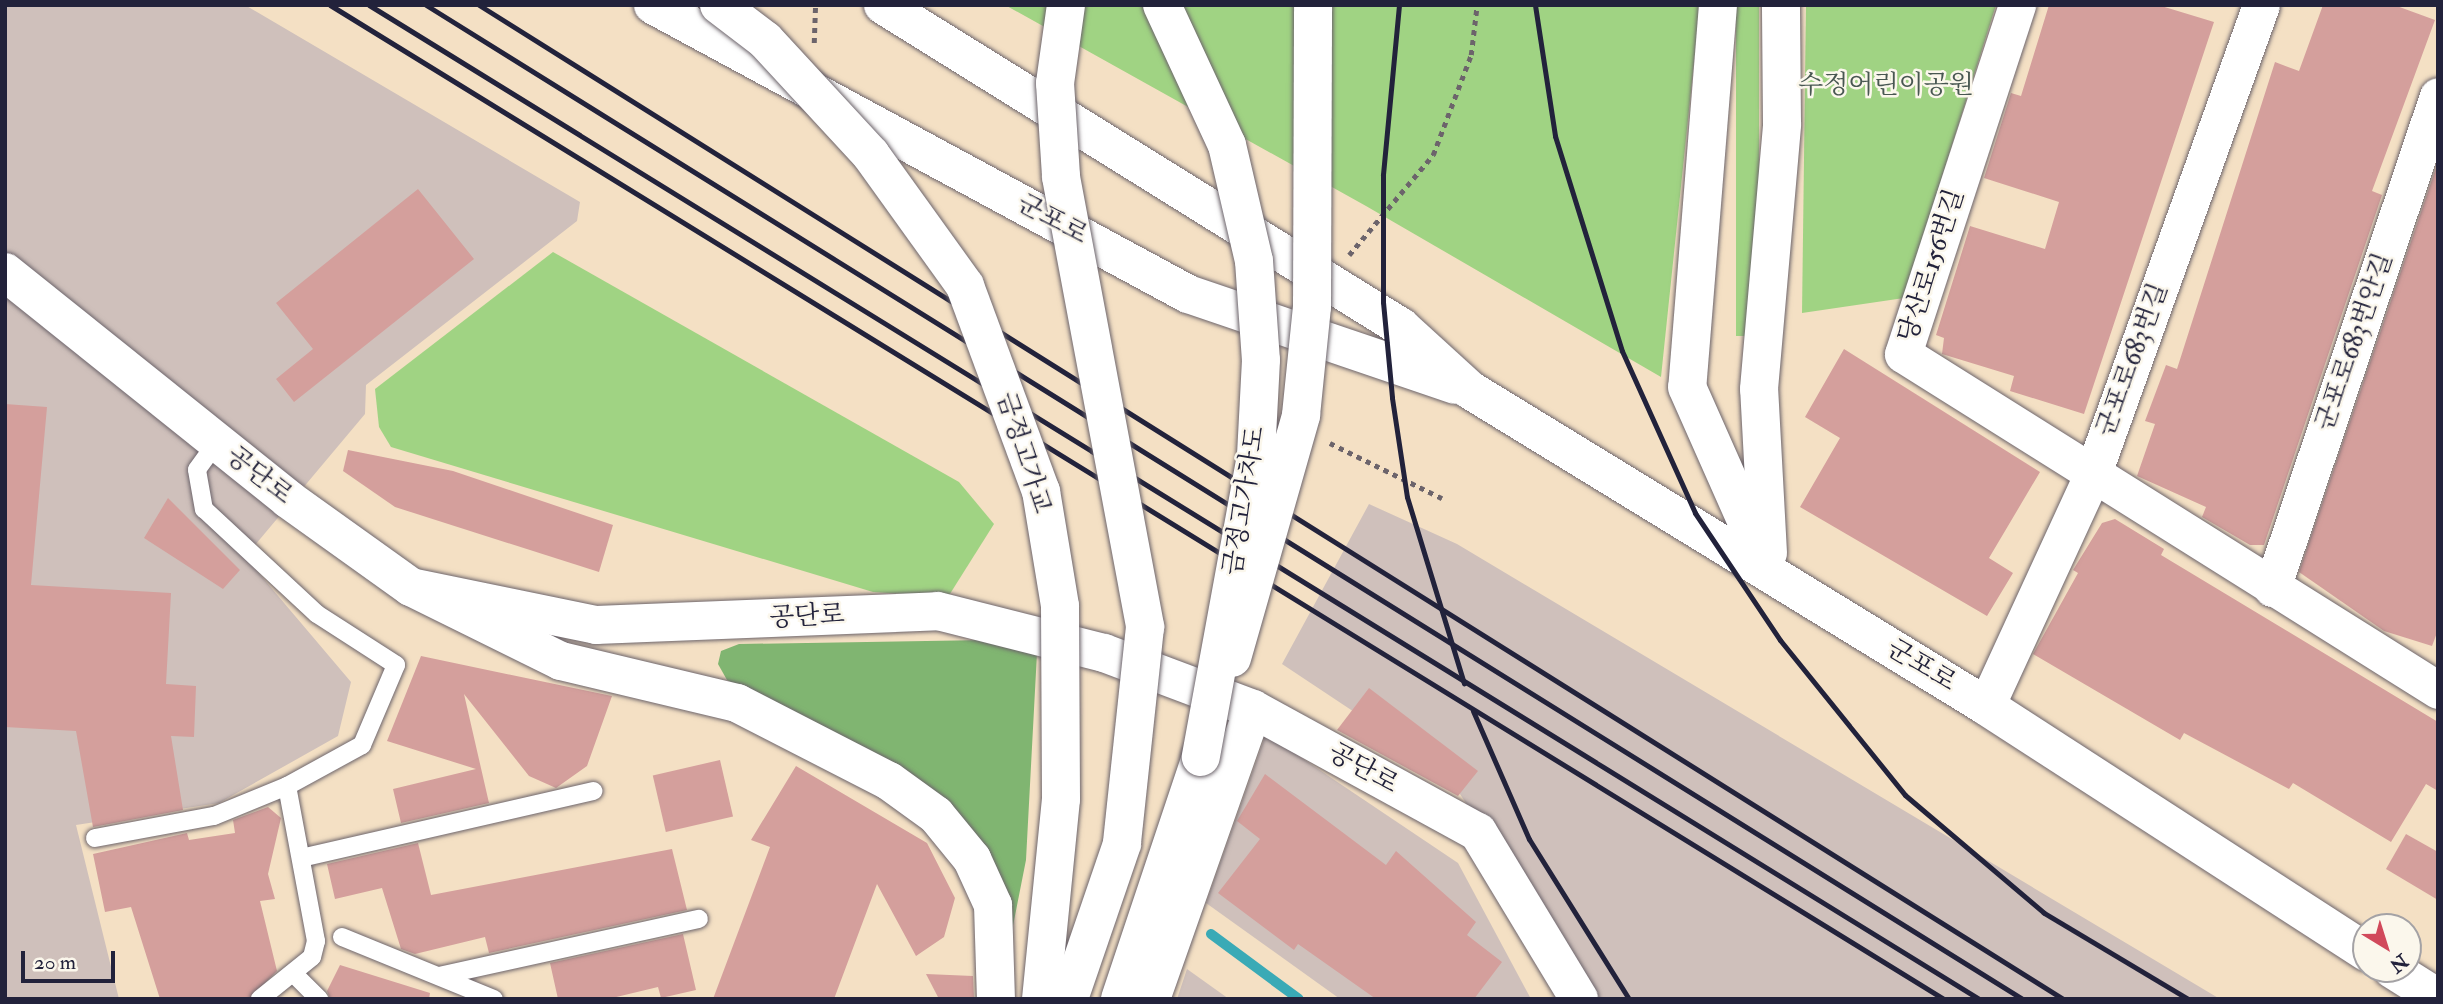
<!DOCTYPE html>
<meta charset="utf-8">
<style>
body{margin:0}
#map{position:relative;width:2443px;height:1004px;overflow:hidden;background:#f4e0c4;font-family:"IM FELL Double Pica","Noto Serif KR",serif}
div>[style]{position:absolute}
.industrial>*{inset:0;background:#cfc0bb}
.green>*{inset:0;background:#a0d383;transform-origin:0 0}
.forest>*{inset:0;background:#80b571}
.stream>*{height:10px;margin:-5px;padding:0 5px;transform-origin:5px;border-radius:5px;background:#3aaab6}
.building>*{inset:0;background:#d49f9c;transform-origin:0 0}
.path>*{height:4.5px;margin-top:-2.25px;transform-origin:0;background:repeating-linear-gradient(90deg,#6c646b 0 5px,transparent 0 10px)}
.roads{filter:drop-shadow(0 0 2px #6c646b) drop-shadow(0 0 2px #6c646b)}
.service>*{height:18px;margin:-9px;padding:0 9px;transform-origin:9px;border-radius:9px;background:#fff}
.minor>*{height:37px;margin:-18.5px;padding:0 18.5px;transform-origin:18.5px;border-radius:18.5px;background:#fff}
.tertiary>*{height:38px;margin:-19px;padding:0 19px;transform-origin:19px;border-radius:19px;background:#fff}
.primary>*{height:38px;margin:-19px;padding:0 19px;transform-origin:19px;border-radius:19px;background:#fff}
.rail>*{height:5px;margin:-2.5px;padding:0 2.5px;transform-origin:2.5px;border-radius:2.5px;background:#22223b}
.bridges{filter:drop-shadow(0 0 2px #6c646b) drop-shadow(0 0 2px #6c646b)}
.tertiary-bridge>*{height:38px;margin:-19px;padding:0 19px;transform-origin:19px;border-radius:19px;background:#fff}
.primary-bridge>*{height:38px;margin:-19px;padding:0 19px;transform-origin:19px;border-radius:19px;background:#fff}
span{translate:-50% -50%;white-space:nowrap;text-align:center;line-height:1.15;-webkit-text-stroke:5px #fbf7ec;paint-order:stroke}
.park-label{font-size:26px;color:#485751}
.street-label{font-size:26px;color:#22223b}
.frame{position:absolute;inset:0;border:7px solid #22223b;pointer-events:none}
.north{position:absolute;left:2352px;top:913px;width:70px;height:70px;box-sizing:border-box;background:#fbf7ec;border:2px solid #a4a2a5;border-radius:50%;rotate:142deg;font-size:19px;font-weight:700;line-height:28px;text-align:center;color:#22223b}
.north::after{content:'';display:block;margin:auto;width:24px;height:32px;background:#d1495b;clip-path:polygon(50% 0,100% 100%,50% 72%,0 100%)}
.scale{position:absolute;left:21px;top:951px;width:94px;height:32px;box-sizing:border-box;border:4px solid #22223b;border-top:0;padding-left:9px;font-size:21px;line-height:24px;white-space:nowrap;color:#22223b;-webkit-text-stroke:5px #fbf7ec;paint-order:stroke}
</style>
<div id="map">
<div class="industrial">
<i style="clip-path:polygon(5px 5px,245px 5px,580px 202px,577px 221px,366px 385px,365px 414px,245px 557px,351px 682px,338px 736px,219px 803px,76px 825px,119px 999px,5px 999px)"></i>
<i style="clip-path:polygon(1369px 504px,1457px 544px,2220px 999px,1596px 999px,1446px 773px,1282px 664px)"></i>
<i style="clip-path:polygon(1266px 734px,1458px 863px,1531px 999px,1340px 999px,1206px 903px)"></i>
<i style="clip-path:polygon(1187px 969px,1229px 999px,1177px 999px)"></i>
</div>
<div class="green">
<i style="clip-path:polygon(1005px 5px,1700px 5px,1661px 377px,1366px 206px)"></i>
<i style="left:1736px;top:5px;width:23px;height:331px"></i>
<i style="clip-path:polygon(1806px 5px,1996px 5px,1904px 298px,1802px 313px)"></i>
<i style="clip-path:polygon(553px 252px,959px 482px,994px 524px,948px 597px,873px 592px,391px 447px,379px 427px,375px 389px)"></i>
</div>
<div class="forest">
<i style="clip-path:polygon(986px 640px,1037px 653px,1026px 860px,1007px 956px,902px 769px,727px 680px,718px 664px,721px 651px,739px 644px)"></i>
</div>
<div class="stream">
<i style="left:1211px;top:934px;width:109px;rotate:36.5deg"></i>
</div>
<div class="building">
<i style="clip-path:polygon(2049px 5px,2158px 5px,2214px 22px,2084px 414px,2010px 391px,2014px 376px,1942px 354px,1944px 338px,1936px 335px,1970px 226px,2045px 249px,2059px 202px,1984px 178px,2011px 93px,2021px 96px)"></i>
<i style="clip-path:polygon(2323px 5px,2394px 5px,2435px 20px,2372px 191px,2382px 195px,2264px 545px,2250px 545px,2202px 517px,2206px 507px,2137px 476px,2155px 424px,2145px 421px,2166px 365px,2177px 369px,2275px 62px,2299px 71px)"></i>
<i style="clip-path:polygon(2438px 162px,2438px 630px,2432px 646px,2384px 631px,2299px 572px)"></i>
<i style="clip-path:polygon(418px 189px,474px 259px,294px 402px,276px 379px,313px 349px,276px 303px)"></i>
<i style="clip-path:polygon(1844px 349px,2040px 472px,1989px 558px,2013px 573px,1987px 616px,1800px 507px,1840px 438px,1805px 417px)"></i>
<i style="clip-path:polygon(5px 404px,47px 407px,31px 585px,171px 593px,166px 684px,196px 686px,194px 737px,171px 736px,183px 810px,93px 827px,76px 731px,5px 727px)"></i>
<i style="clip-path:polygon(348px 450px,453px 471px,613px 525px,599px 572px,395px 507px,343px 471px)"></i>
<i style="clip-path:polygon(168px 498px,240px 570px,223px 589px,144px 538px)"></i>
<i style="clip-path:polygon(2115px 519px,2164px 549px,2161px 555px,2438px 722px,2438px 791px,2426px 784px,2391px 842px,2293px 783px,2289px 789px,2184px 733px,2180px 740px,2033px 654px,2078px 573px,2073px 570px,2102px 523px)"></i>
<i style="clip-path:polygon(421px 656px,612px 696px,587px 766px,556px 788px,529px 776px,464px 694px,489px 803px,401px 823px,393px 789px,476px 769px,387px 741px)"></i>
<i style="clip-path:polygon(1369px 688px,1478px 771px,1458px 796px,1337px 730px)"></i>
<i style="left:720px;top:760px;width:58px;height:69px;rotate:77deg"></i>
<i style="clip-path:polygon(796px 766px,927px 843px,955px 898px,944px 937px,916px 956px,877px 884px,834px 999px,713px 999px,770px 847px,751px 840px)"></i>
<i style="clip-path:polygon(1265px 774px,1386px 865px,1396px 851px,1476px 922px,1467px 935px,1502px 962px,1474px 999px,1376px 999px,1298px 944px,1294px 950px,1218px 893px,1260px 839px,1237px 821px)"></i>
<i style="clip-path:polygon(268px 807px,281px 818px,268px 874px,275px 899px,260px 901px,277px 971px,249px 999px,160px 999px,131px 907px,105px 912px,93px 854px,187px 833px,189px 840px,235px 833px,233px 820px)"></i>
<i style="clip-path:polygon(2406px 834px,2438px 852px,2438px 900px,2386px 869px)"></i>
<i style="clip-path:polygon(418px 843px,431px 895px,672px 849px,687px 910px,489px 953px,485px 937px,415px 954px,401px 949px,382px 888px,335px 899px,327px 864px)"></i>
<i style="clip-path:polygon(683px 934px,696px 990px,661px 998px,658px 987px,608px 999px,558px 999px,550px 963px)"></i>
<i style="clip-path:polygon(340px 965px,430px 993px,429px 999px,330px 999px,327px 991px)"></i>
<i style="clip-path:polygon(926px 974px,973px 976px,974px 999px,939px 999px)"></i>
</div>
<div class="path">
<i style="left:814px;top:43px;width:38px;rotate:-88deg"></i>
<i style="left:1349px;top:255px;width:131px;rotate:-50deg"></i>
<i style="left:1433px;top:155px;width:107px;rotate:-69.2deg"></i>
<i style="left:1471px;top:55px;width:50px;rotate:-83.2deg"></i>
<i style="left:1330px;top:443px;width:125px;rotate:26.2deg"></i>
</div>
<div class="roads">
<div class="service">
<i style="left:217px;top:442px;width:34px;rotate:126deg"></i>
<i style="left:197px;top:470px;width:40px;rotate:80deg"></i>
<i style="left:204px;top:509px;width:154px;rotate:42.9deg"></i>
<i style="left:317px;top:614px;width:94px;rotate:32.8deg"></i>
<i style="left:396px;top:665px;width:87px;rotate:113deg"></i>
<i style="left:362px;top:745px;width:85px;rotate:151.3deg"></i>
<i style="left:287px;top:786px;width:158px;rotate:79.4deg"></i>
<i style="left:316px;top:941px;width:16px;rotate:104deg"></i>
<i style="left:312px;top:957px;width:67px;rotate:141.1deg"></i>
<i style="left:95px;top:838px;width:121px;rotate:-10.5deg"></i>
<i style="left:214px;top:816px;width:79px;rotate:-22.3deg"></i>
<i style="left:301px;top:858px;width:300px;rotate:-12.9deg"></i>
<i style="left:342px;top:937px;width:164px;rotate:22.2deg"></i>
<i style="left:293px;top:973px;width:37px;rotate:45deg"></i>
<i style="left:439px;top:976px;width:266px;rotate:-12.4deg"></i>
</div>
<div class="minor">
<i style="left:2017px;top:5px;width:367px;rotate:108.1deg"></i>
<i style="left:1903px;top:354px;width:632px;rotate:32.13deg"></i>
<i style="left:2272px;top:588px;width:519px;rotate:-71.36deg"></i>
<i style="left:1986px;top:706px;width:253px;rotate:-65.3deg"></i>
<i style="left:2092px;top:476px;width:500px;rotate:-70.26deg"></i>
</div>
<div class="tertiary">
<i style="left:653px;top:5px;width:608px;rotate:28.38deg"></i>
<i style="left:1188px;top:294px;width:282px;rotate:18.8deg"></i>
<i style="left:883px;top:5px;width:610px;rotate:31.87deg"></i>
<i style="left:1401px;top:327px;width:93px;rotate:42.4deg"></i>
<i style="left:1470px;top:390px;width:605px;rotate:31.48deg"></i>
<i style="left:1986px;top:706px;width:453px;rotate:32.9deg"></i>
<i style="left:1718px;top:5px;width:383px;rotate:94.6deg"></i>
<i style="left:1687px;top:387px;width:202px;rotate:66.1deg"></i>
<i style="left:5px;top:272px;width:363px;rotate:38.7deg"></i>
<i style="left:288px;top:499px;width:151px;rotate:35.6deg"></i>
<i style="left:411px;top:587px;width:189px;rotate:11.6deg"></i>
<i style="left:596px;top:625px;width:342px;rotate:-2.3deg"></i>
<i style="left:938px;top:611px;width:171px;rotate:14.2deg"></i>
<i style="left:1104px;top:653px;width:159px;rotate:20.6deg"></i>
<i style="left:1253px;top:709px;width:256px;rotate:28.7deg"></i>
<i style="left:1478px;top:832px;width:195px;rotate:58.8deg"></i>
<i style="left:1768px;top:553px;width:164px;rotate:-93.1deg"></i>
<i style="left:1759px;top:389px;width:266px;rotate:-85deg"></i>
<i style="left:1782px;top:124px;width:119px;rotate:-90.5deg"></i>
<i style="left:2392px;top:969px;width:54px;rotate:32.2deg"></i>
</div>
<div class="primary">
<i style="left:411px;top:587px;width:167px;rotate:26.3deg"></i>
<i style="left:561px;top:661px;width:181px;rotate:13.4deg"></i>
<i style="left:737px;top:703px;width:171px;rotate:27.2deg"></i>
<i style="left:889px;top:781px;width:58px;rotate:35.9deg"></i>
<i style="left:936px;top:815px;width:57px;rotate:50.7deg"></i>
<i style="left:972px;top:859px;width:51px;rotate:65.5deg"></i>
<i style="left:993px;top:905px;width:94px;rotate:88.2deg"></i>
<i style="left:1120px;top:999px;width:255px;rotate:-71.5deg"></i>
<i style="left:1151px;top:999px;width:307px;rotate:-70.6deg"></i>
</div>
</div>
<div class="rail">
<i style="left:330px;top:5px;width:1896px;rotate:31.63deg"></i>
<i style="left:369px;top:5px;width:1892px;rotate:31.69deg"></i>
<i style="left:426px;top:5px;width:1880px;rotate:31.91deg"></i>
<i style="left:479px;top:5px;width:1870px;rotate:32.11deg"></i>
<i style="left:1399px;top:5px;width:171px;rotate:95.4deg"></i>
<i style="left:1383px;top:175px;width:127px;rotate:90deg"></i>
<i style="left:1383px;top:302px;width:96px;rotate:84.6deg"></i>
<i style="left:1392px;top:398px;width:100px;rotate:81.4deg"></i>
<i style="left:1407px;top:497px;width:195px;rotate:73deg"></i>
<i style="left:1535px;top:5px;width:133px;rotate:81.3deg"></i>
<i style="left:1555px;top:136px;width:225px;rotate:72.7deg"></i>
<i style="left:1622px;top:351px;width:178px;rotate:65.7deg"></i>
<i style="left:1695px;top:513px;width:153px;rotate:56.2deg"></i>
<i style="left:1780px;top:640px;width:199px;rotate:51.1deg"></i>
<i style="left:1905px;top:795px;width:182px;rotate:40.3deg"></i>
<i style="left:2044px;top:913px;width:168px;rotate:30.8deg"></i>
<i style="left:1473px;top:711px;width:140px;rotate:66.4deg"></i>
<i style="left:1529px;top:839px;width:189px;rotate:58deg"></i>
</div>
<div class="bridges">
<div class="tertiary-bridge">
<i style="left:1066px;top:5px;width:79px;rotate:98deg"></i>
<i style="left:1055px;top:83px;width:94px;rotate:86.3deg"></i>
<i style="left:1061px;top:177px;width:458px;rotate:79.4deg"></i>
<i style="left:1145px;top:627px;width:218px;rotate:96.1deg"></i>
<i style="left:1122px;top:844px;width:164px;rotate:108.9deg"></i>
<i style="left:1232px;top:658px;width:253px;rotate:-74.1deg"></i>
<i style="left:1301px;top:415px;width:109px;rotate:-84.2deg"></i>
<i style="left:1312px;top:307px;width:302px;rotate:-89.8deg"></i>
</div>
<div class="primary-bridge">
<i style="left:719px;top:5px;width:58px;rotate:37.3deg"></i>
<i style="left:765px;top:40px;width:156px;rotate:47.3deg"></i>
<i style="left:871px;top:155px;width:161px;rotate:54.3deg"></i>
<i style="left:965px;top:286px;width:219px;rotate:69.7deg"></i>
<i style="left:1041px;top:491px;width:117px;rotate:80.6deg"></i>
<i style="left:1060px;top:606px;width:193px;rotate:89.7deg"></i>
<i style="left:1061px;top:799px;width:201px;rotate:95.7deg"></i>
<i style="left:1162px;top:5px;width:154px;rotate:65.1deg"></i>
<i style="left:1227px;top:145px;width:119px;rotate:76.9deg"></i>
<i style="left:1254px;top:261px;width:99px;rotate:86deg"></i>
<i style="left:1261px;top:360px;width:96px;rotate:93deg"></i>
<i style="left:1256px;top:456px;width:306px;rotate:100.4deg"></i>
</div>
</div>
<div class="park-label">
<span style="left:1886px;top:86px">수정어린이공원</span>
</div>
<div class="street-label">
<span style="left:1052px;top:220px;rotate:28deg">군포로</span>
<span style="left:1932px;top:266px;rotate:-72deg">당산로156번길</span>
<span style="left:2355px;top:342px;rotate:-71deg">군포로683번안길</span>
<span style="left:2133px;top:360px;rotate:-70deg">군포로683번길</span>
<span style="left:1023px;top:453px;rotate:72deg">금정고가교</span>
<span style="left:259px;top:476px;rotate:38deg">공단로</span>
<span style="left:1245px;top:501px;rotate:-81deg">금정고가차도</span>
<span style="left:807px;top:617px;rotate:-3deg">공단로</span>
<span style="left:1921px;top:666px;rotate:31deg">군포로</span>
<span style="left:1363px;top:769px;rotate:29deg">공단로</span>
</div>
<div class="frame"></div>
<div class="north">N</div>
<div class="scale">20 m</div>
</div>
